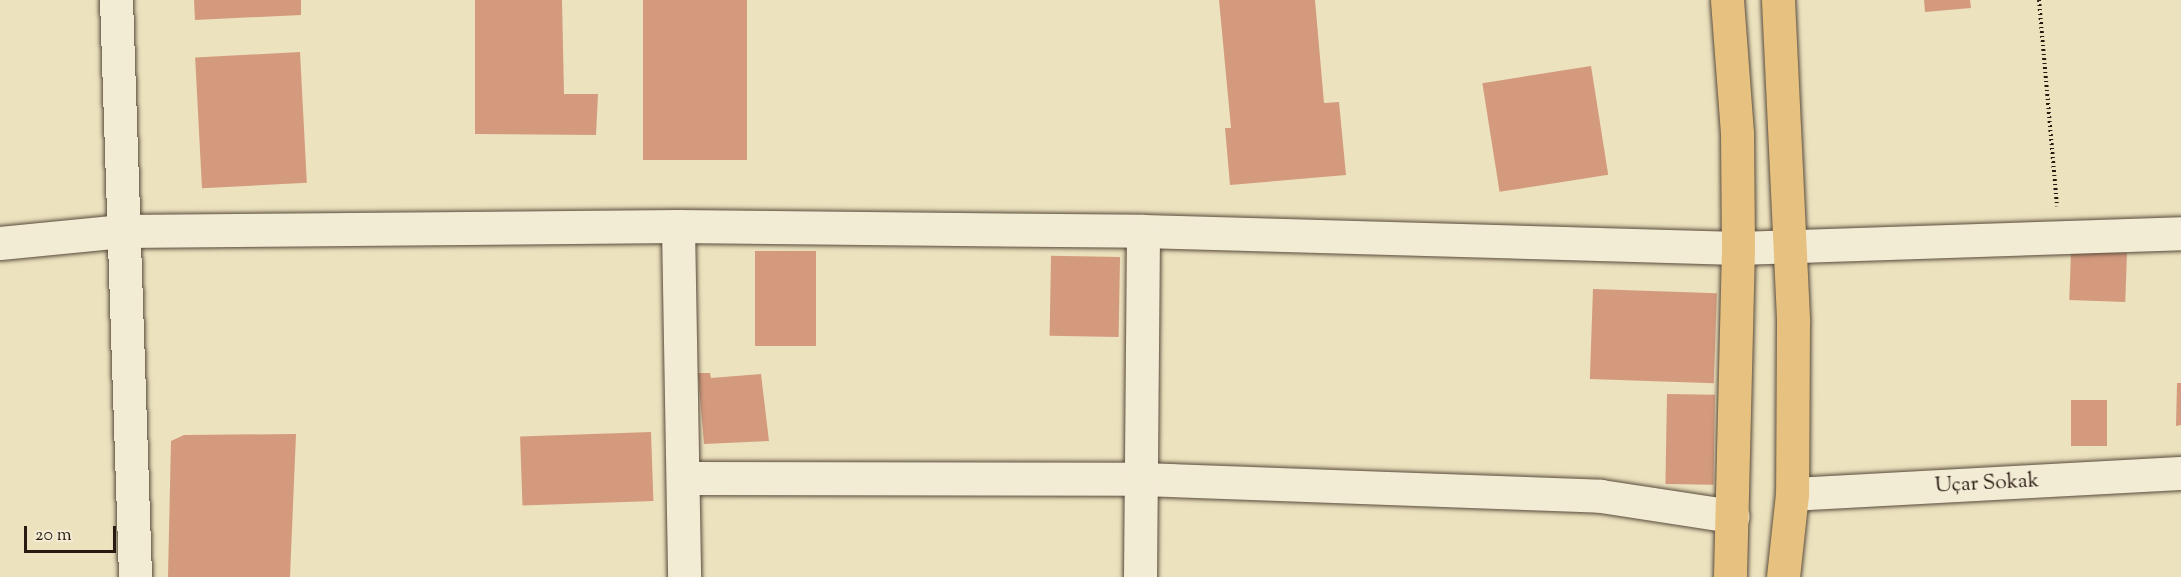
<!DOCTYPE html>
<meta charset="utf-8">
<style>
body{margin:0}
#map{position:relative;width:2181px;height:577px;overflow:hidden;background:#ece2be;font-family:"Sorts Mill Goudy",serif}
div>[style]{position:absolute}
.building>*{inset:0;background:#d49a7e;transform-origin:0 0}
.path>*{height:4px;margin-top:-2px;transform-origin:0;background:repeating-linear-gradient(90deg,#281911 0 1.5px,transparent 0 4.5px)}
.roads{filter:drop-shadow(0 0 2px #594b3c) drop-shadow(0 0 2px #594b3c)}
.minor>*{height:33px;margin:-16.5px;padding:0 16.5px;transform-origin:16.5px;border-radius:16.5px;background:#f3ecd5}
.major>*{height:33px;margin:-16.5px;padding:0 16.5px;transform-origin:16.5px;border-radius:16.5px;background:#e6c17f}
span{translate:-50% -50%;white-space:nowrap;text-align:center;line-height:1.15;-webkit-text-stroke:4.5px #f3ecd5;paint-order:stroke}
.street-label{font-size:21px;color:#281911}
.scale{position:absolute;left:24px;top:526px;width:92px;height:27px;box-sizing:border-box;border:3px solid #281911;border-top:0;padding-left:8px;font-size:18px;line-height:21px;white-space:nowrap;color:#281911;-webkit-text-stroke:4px #f3ecd5;paint-order:stroke}
</style>
<div id="map">
<div class="building">
<i style="clip-path:polygon(194px 0,301px 0,301px 15px,195px 20px)"></i>
<i style="clip-path:polygon(475px 0,562px 0,564px 94px,598px 94px,596px 135px,475px 134px)"></i>
<i style="left:643px;top:0;width:104px;height:160px"></i>
<i style="clip-path:polygon(1219px 0,1315px 0,1324px 103px,1339px 102px,1346px 175px,1230px 185px,1225px 128px,1231px 128px)"></i>
<i style="clip-path:polygon(1924px 0,1970px 0,1971px 8px,1925px 12px)"></i>
<i style="left:300px;top:52px;width:131px;height:105px;rotate:87deg"></i>
<i style="left:1591px;top:66px;width:110px;height:110px;rotate:81deg"></i>
<i style="left:755px;top:251px;width:61px;height:95px"></i>
<i style="left:2071px;top:251px;width:56px;height:49px;rotate:2deg"></i>
<i style="left:1120px;top:257px;width:80px;height:69px;rotate:91deg"></i>
<i style="left:1593px;top:289px;width:124px;height:90px;rotate:2deg"></i>
<i style="clip-path:polygon(698px 373px,710px 373px,711px 378px,761px 374px,769px 441px,704px 444px)"></i>
<i style="clip-path:polygon(2177px 383px,2181px 383px,2181px 425px,2176px 426px)"></i>
<i style="left:1667px;top:394px;width:48px;height:90px;rotate:1deg"></i>
<i style="left:2107px;top:400px;width:46px;height:36px;rotate:90deg"></i>
<i style="left:651px;top:432px;width:69px;height:131px;rotate:88deg"></i>
<i style="clip-path:polygon(296px 434px,290px 577px,168px 577px,171px 441px,184px 435px)"></i>
</div>
<div class="path">
<i style="left:2039px;top:0;width:207px;rotate:85deg"></i>
</div>
<div class="roads">
<div class="minor">
<i style="left:116px;top:0;width:577px;rotate:88.11deg"></i>
<i style="left:678px;top:226px;width:351px;rotate:89deg"></i>
<i style="left:0;top:243px;width:123px;rotate:-5.6deg"></i>
<i style="left:122px;top:231px;width:556px;rotate:-0.52deg"></i>
<i style="left:678px;top:226px;width:465px;rotate:0.6deg"></i>
<i style="left:1143px;top:231px;width:595px;rotate:1.64deg"></i>
<i style="left:1738px;top:248px;width:443px;rotate:-1.9deg"></i>
<i style="left:683px;top:478px;width:458px;rotate:0.1deg"></i>
<i style="left:1141px;top:479px;width:460px;rotate:2.1deg"></i>
<i style="left:1601px;top:496px;width:133px;rotate:8.7deg"></i>
<i style="left:1792px;top:494px;width:390px;rotate:-3.1deg"></i>
<i style="left:1140px;top:577px;width:346px;rotate:-89.5deg"></i>
</div>
<div class="major">
<i style="left:1727px;top:0;width:133px;rotate:85.7deg"></i>
<i style="left:1737px;top:133px;width:115px;rotate:89.5deg"></i>
<i style="left:1738px;top:248px;width:329px;rotate:91.4deg"></i>
<i style="left:1778px;top:0;width:323px;rotate:87.3deg"></i>
<i style="left:1793px;top:323px;width:171px;rotate:90.3deg"></i>
<i style="left:1792px;top:494px;width:83px;rotate:96.2deg"></i>
</div>
</div>
<div class="street-label">
<span style="left:1987px;top:484px;rotate:-3deg">Uçar Sokak</span>
</div>
<div class="scale">20 m</div>
</div>
